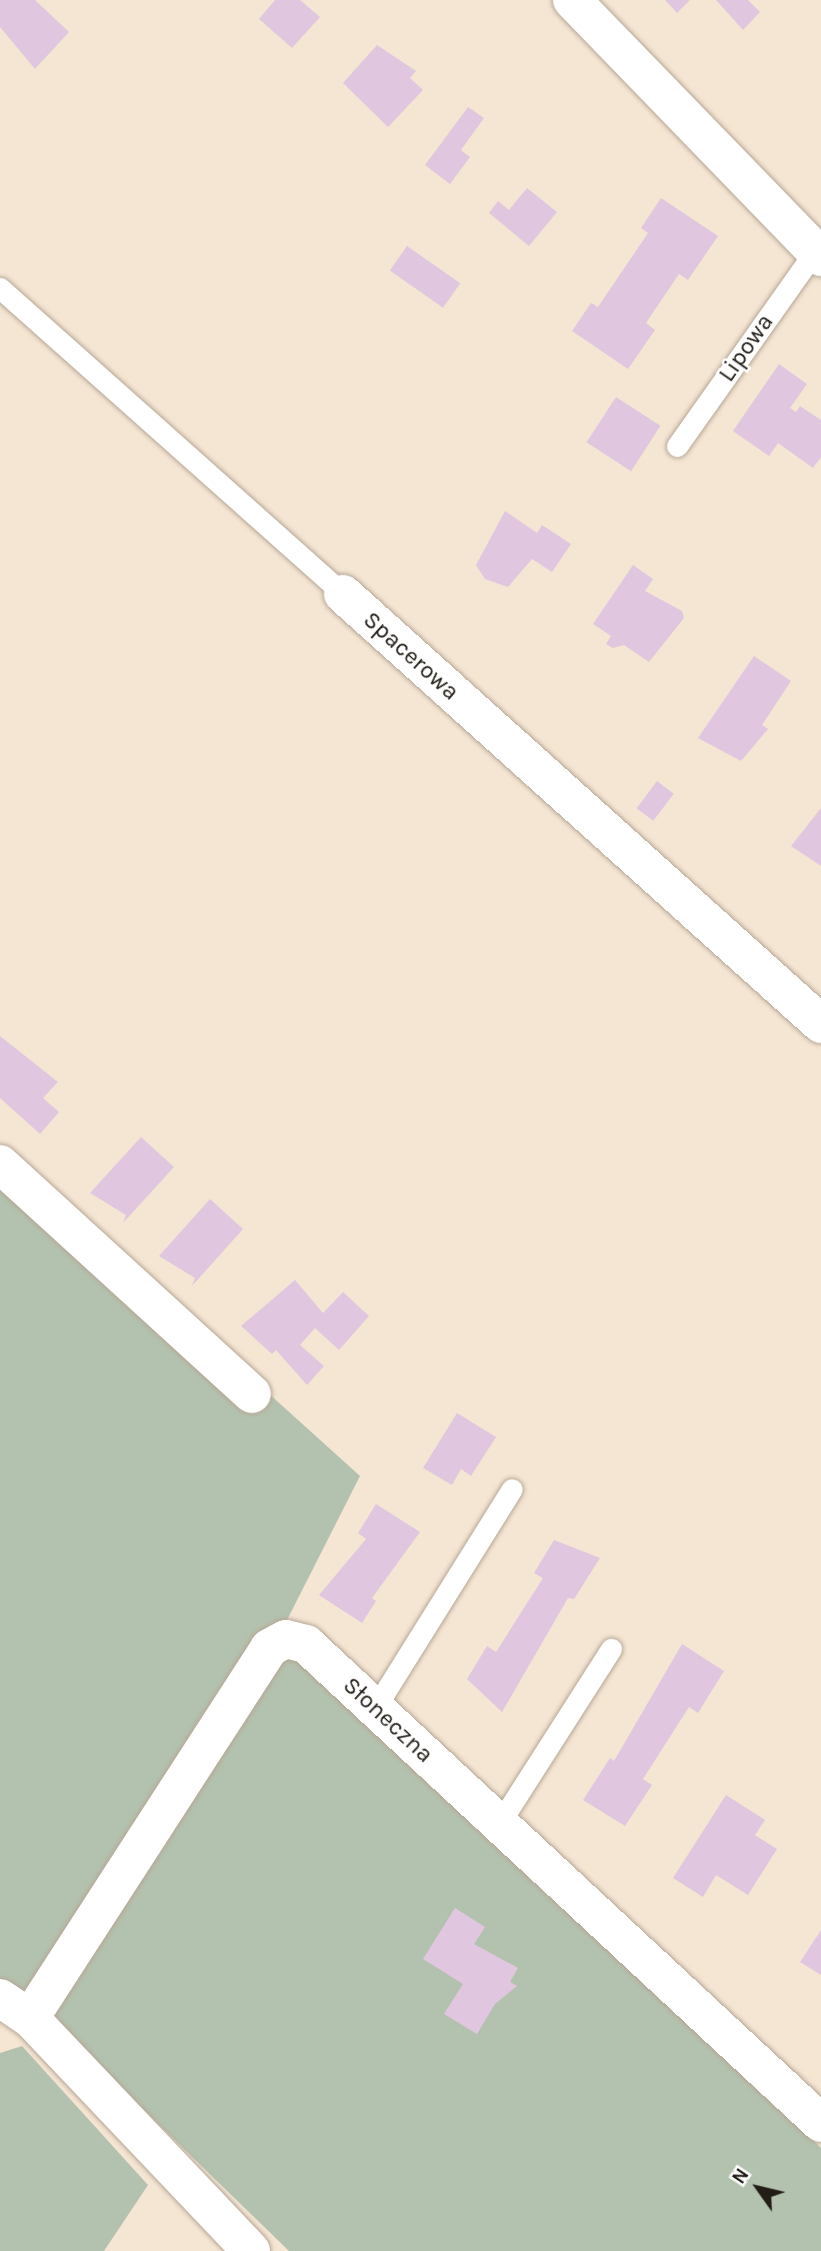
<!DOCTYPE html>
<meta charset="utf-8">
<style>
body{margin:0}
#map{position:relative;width:821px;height:2251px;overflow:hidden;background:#f5e5d3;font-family:Karla,sans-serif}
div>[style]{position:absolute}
.green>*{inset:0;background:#b3c2ae}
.building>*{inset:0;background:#e1c6df;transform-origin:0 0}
.roads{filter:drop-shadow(0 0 2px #b6a796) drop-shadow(0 0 2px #b6a796)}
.lane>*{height:21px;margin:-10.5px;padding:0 10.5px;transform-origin:10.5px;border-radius:10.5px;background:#fff}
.street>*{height:38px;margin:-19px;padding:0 19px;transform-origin:19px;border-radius:19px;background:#fff}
span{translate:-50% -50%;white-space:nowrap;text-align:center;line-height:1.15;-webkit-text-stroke:5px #fff;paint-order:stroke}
.street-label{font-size:24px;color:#221d16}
.north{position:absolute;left:723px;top:2153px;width:70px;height:70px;-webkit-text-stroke:5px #fff;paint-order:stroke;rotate:304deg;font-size:19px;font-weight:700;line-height:28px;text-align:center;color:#221d16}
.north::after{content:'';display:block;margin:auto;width:24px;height:32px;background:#221d16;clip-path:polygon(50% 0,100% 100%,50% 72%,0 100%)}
</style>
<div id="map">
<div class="green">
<i style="clip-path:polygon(0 1151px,360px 1476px,285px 1624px,821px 2148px,821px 2251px,289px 2251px,40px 2009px,0 1981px)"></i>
<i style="clip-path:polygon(22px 2046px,148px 2185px,104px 2251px,0 2251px,0 2053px)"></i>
</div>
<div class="building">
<i style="clip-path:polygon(0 0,35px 0,69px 32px,35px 69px,0 27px)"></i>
<i style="clip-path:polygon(275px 0,300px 0,320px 17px,292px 48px,259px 19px)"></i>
<i style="clip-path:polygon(665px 0,690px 0,677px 13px)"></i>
<i style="clip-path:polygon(716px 0,748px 0,760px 12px,743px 30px)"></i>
<i style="clip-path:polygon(377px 45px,416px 71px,410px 78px,423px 90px,388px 127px,343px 83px)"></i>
<i style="clip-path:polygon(468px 107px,484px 118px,461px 150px,470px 157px,450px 184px,425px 165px)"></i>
<i style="clip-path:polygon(527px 188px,557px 212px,529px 246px,489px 213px,498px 201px,509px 210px)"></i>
<i style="clip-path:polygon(661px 198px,718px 236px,688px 280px,679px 274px,646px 323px,655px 330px,628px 369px,572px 331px,591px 303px,598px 307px,648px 233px,641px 228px)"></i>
<i style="left:407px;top:246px;width:65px;height:30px;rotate:35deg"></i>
<i style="clip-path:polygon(779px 364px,807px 384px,790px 408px,796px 412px,800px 406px,821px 420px,821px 457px,813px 468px,778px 443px,769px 456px,733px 431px)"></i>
<i style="left:616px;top:397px;width:53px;height:54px;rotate:33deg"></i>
<i style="clip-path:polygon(505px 511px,537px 533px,542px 525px,571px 544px,552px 572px,532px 559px,508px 587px,485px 579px,476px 565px)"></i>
<i style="clip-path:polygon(633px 565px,653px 579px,645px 591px,682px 611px,684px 618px,649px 662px,624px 645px,613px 648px,606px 644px,611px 636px,593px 624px)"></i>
<i style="clip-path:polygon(754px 656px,791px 681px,762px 725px,768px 729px,741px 761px,698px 738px)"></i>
<i style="left:657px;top:781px;width:21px;height:34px;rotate:37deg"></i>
<i style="clip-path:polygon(821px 808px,821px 866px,791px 846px)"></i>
<i style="clip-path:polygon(0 1036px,58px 1082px,43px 1098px,59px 1112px,40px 1134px,0 1098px)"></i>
<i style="clip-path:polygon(141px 1137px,174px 1167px,123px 1223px,126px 1215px,90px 1193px)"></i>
<i style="clip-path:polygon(210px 1199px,243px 1229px,192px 1286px,195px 1278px,159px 1256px)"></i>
<i style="clip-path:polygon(295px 1280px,323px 1313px,343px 1292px,369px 1316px,339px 1350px,315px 1328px,300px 1345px,324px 1366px,307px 1385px,276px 1350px,272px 1354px,241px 1326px)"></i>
<i style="clip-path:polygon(457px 1413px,496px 1437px,471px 1476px,461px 1469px,452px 1485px,423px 1468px)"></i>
<i style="clip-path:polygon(376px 1504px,420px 1532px,372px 1598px,376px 1601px,362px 1623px,319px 1595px,366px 1539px,358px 1533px)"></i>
<i style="clip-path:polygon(554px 1540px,600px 1558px,574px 1599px,568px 1598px,502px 1712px,467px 1679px,487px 1646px,496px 1652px,543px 1578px,534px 1573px)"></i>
<i style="clip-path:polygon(682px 1644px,724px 1671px,698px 1713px,689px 1707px,643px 1779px,652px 1785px,625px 1826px,583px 1800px,610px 1758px,614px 1761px)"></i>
<i style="clip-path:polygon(726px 1795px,765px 1820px,755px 1835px,777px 1849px,748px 1895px,716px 1875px,703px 1897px,673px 1878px)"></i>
<i style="clip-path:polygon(455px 1908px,485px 1927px,474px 1944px,518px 1968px,510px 1982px,517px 1986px,495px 2004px,477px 2034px,444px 2014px,463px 1984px,423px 1959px)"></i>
<i style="clip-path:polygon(821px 1930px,821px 1975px,800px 1962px)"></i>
</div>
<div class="roads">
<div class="lane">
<i style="left:0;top:288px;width:460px;rotate:41.7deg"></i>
<i style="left:677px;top:446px;width:239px;rotate:-54.7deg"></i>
<i style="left:375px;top:1708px;width:258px;rotate:-58deg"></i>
<i style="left:499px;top:1824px;width:208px;rotate:-57.4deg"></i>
</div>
<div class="street">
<i style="left:572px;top:0;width:358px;rotate:45.9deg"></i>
<i style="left:343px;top:594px;width:643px;rotate:41.97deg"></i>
<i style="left:0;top:1164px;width:341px;rotate:42.4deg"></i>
<i style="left:0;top:1998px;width:36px;rotate:34deg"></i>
<i style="left:30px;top:2018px;width:321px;rotate:46.5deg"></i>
<i style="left:30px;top:2018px;width:440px;rotate:-57.1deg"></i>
<i style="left:269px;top:1648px;width:19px;rotate:-28deg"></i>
<i style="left:286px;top:1639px;width:21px;rotate:14deg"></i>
<i style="left:306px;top:1644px;width:703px;rotate:42.93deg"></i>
</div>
</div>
<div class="street-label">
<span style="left:746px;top:348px;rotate:-55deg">Lipowa</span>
<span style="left:411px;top:656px;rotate:42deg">Spacerowa</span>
<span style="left:388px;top:1720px;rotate:43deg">Słoneczna</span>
</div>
<div class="north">N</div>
</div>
